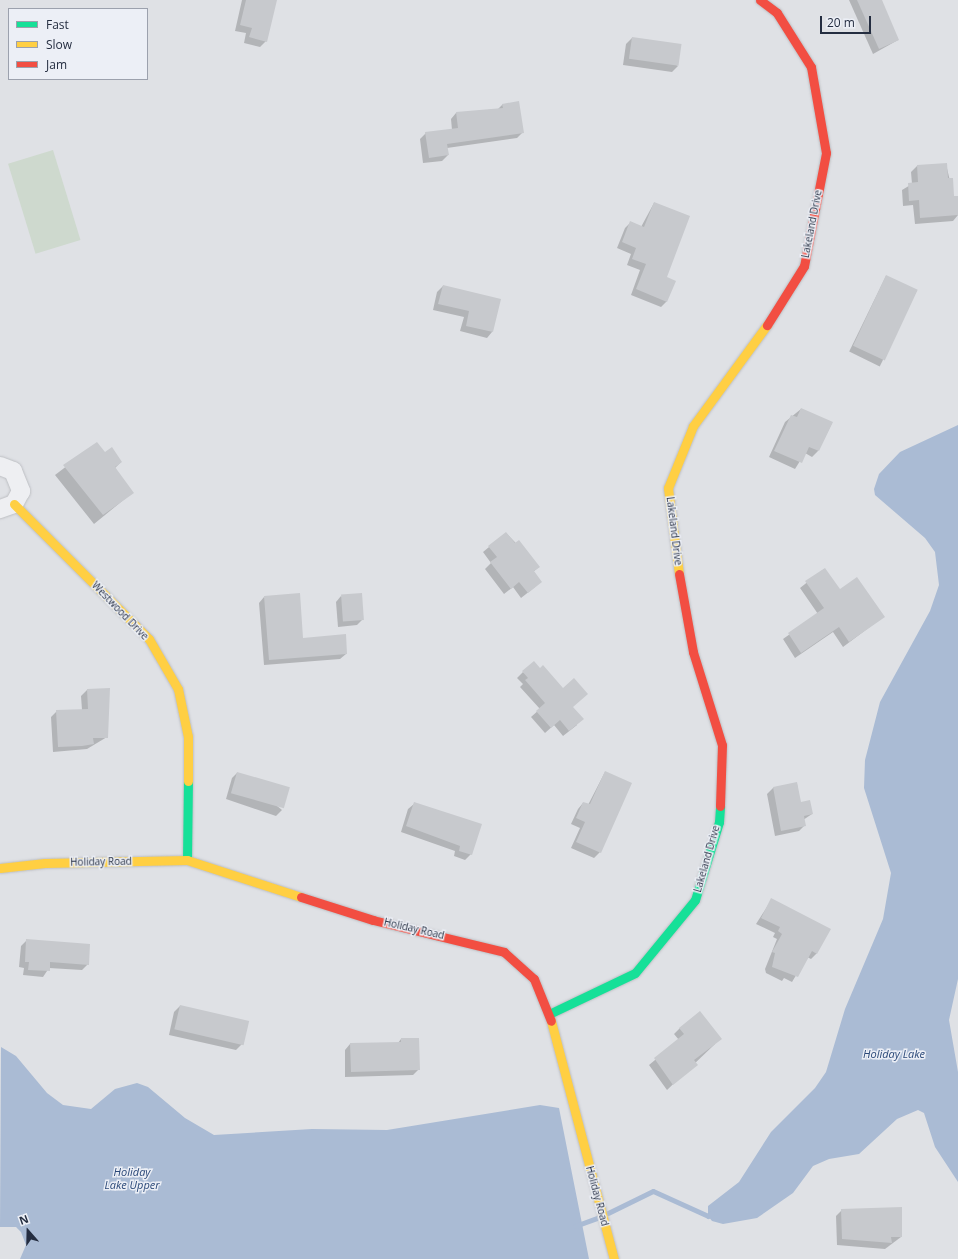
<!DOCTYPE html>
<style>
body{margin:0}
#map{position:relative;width:958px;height:1259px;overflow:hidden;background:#dfe1e5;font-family:"Open Sans",sans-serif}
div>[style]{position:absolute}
.green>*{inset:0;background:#ced9ce;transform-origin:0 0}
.water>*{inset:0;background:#aabbd4}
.shadow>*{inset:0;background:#0003;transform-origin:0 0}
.stream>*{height:5px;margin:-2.5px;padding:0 2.5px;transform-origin:2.5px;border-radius:2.5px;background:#aabbd4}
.building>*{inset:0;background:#c7c9cd;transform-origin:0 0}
.roads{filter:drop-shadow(0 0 1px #bdbfc3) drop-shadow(0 0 1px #bdbfc3)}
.street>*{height:18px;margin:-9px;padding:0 9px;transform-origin:9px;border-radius:9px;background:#eeeff2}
.fast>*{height:9px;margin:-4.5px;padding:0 4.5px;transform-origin:4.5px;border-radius:4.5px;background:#16e098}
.slow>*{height:9px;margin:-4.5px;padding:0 4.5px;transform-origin:4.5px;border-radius:4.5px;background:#ffcf43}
.jam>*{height:9px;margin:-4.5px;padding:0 4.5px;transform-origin:4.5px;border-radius:4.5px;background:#f24e42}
span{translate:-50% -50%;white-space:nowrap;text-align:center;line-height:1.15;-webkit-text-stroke:3px #eceff6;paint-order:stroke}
.street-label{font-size:10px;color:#242d40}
.water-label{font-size:11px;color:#2a4878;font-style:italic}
.legend{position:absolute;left:8px;top:8px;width:140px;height:72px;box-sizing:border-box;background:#eceff6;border:1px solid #9ca1ad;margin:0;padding:5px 7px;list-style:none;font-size:12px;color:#242d40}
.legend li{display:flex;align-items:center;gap:8px;height:20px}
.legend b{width:20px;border:1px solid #9ca1ad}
.north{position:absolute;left:8px;top:1211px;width:40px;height:40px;-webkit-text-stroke:3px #eceff6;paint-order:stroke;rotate:340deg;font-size:11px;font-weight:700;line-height:16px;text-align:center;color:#242d40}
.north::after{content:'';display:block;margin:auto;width:14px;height:18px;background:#242d40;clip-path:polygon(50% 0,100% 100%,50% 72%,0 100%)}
.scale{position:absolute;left:820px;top:16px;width:51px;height:18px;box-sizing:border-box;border:2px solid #242d40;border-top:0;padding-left:5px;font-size:12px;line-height:14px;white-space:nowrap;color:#242d40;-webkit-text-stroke:3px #eceff6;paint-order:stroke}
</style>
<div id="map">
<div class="green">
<i style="left:53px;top:150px;width:94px;height:47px;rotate:73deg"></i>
</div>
<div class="water">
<i style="clip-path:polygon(958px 425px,958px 979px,949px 1020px,958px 1072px,958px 1182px,935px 1147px,924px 1113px,918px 1110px,897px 1119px,859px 1154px,829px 1159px,813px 1166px,793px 1193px,757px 1218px,723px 1224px,712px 1221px,708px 1216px,708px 1206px,739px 1182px,771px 1132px,815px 1088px,826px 1072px,845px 1009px,883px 919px,891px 873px,864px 788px,865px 760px,880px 702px,930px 611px,939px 585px,935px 552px,925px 538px,875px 495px,874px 489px,879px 474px,900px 452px)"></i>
<i style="clip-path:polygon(1px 1047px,16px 1056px,47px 1093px,63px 1105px,91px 1109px,115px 1089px,137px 1083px,148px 1087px,185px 1118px,214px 1135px,312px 1129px,387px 1130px,540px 1105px,559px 1108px,589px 1259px,20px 1259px,26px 1245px,21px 1232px,16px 1227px,0 1227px)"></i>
</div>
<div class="shadow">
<i style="clip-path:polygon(242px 0,276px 0,266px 41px,260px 47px,244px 43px,246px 33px,235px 31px)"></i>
<i style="clip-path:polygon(849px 0,880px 0,898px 40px,873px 54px)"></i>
<i style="clip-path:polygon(632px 38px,678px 66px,672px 72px,623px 65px,626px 44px)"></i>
<i style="clip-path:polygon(503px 104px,523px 132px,517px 138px,447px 148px,448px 155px,442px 161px,423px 163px,420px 139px,426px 133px,452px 130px,451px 119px,456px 113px,498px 109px)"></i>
<i style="clip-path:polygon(946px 164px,958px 215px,953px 221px,915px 224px,913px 205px,903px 206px,902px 190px,912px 184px,911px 172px,917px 166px)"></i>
<i style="clip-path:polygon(654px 203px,665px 278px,667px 301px,661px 307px,631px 295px,640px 270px,627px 265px,631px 254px,617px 248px,625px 228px,631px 222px,641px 227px)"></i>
<i style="left:886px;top:276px;width:34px;height:84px;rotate:26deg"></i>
<i style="clip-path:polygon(443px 286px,500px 300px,492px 332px,487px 338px,460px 331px,464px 317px,433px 310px,437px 292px)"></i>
<i style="clip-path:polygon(801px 409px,832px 423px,818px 451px,812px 457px,805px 453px,795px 469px,769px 457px,785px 422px)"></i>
<i style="clip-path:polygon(97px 443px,104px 454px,121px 462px,115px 468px,132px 493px,94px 524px,55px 475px)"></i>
<i style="clip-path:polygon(506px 533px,539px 567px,533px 572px,535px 587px,521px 598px,513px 587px,504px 594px,485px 569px,491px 563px,483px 552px)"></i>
<i style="clip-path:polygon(824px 569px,839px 591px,883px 617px,843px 647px,833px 632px,795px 658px,783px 639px,818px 614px,800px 588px)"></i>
<i style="clip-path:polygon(341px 596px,363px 619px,357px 625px,338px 627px,336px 602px)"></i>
<i style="clip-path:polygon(264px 597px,303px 639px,346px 654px,340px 659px,264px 665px,259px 603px)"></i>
<i style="clip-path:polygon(523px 672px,572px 707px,577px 725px,563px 736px,554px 725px,545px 733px,531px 717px,540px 709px,520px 687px,523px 684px,517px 678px)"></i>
<i style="clip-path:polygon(109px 689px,107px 737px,87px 749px,53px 752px,51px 717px,57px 711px,82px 710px,81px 696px,87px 690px)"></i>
<i style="clip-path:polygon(605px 772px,600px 852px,594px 858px,571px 848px,580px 828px,571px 824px,578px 809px,583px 803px,588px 805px)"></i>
<i style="clip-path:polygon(237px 773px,282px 810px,276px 816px,226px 799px,232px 778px)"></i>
<i style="clip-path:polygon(797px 784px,800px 803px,812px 814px,803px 820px,805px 825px,799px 831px,775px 836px,767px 794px,773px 788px)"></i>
<i style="clip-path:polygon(414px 804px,471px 854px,465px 860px,454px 856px,455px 851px,401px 832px,408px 809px)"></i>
<i style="clip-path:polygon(772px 899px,817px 953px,811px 959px,807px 957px,792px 982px,784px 978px,782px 981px,766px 973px,765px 969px,777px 939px,773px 937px,775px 933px,756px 924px)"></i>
<i style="clip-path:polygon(27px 940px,88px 964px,82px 970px,49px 968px,43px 977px,23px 975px,24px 968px,19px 967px,21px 946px)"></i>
<i style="clip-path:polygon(180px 1006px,242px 1044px,236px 1050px,169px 1035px,174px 1012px)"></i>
<i style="clip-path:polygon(680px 1028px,715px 1044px,667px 1090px,649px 1065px,679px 1040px,674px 1034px)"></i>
<i style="clip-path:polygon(401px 1039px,419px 1069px,413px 1075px,345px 1077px,345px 1050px,350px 1044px,398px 1043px)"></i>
<i style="clip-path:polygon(842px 1210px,901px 1237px,885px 1249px,837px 1245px,836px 1216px)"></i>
</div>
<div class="stream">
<i style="left:608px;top:1213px;width:50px;rotate:-26.1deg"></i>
<i style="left:653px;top:1191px;width:60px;rotate:24.4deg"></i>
<i style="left:708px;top:1216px;width:5px;rotate:-37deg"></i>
<i style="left:575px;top:1226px;width:23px;rotate:-20deg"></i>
</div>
<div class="building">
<i style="clip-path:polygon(246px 0,277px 0,267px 42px,249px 37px,252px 28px,240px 25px)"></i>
<i style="clip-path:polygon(857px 0,882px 0,899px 40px,879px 49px)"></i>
<i style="left:632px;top:37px;width:50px;height:22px;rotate:8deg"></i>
<i style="clip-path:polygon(519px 101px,524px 133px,447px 144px,449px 155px,429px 158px,425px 132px,458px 128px,456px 112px,503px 108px,502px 104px)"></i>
<i style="clip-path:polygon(947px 163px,948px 178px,953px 178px,954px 196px,958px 196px,958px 215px,920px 218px,919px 200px,909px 201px,908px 183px,918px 182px,917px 165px)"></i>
<i style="clip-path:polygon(654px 202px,690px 216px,667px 277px,676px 281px,667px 302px,636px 289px,646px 264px,632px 259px,636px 248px,622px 242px,630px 221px,644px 227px)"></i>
<i style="left:886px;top:275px;width:35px;height:78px;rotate:25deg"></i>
<i style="clip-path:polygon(443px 285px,501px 299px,493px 332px,466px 326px,469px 311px,438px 304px)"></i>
<i style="clip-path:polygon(801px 408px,833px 422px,819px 451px,809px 447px,802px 463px,774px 451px,791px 415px,797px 417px)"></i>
<i style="clip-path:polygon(97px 442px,105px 452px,112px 447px,122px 462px,115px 467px,134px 493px,103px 515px,63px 465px)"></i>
<i style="clip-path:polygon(506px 532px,515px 543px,519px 540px,540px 567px,534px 571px,542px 582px,528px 593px,519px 582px,511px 589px,490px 562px,497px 557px,488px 546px)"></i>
<i style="clip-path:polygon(825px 568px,840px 589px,857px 577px,885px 617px,849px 642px,839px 627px,801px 653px,788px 633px,824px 608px,805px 581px)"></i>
<i style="clip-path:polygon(300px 593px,303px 638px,346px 634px,347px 654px,269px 660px,264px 596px)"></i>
<i style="left:362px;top:593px;width:27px;height:21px;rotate:86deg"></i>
<i style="clip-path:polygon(534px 661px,540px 668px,543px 665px,563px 688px,574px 678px,588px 694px,573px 707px,584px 719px,569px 731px,560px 720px,551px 728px,536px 711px,545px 703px,525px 680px,528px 678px,522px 671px)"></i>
<i style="clip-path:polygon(110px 688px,108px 738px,93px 738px,94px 744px,82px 746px,58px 747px,56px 710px,88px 709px,87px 689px)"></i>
<i style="clip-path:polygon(605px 771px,632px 783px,601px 853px,576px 842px,585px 822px,576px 818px,583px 802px,590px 804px)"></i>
<i style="left:237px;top:772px;width:55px;height:22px;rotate:16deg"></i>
<i style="clip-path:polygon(797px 782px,801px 802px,810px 800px,813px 814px,804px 816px,806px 826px,781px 831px,773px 787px)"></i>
<i style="clip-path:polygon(414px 802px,482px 824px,472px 855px,459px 851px,460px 846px,406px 826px)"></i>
<i style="clip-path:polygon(771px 898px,831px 929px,817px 954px,812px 951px,798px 977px,772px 967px,775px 953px,772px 952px,782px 934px,778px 931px,780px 927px,761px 918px)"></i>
<i style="clip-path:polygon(26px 939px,90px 944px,89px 965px,50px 962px,50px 971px,28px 970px,29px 962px,25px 962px)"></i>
<i style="left:180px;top:1005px;width:71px;height:25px;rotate:13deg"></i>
<i style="clip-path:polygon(700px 1011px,722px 1039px,694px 1060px,698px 1065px,673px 1085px,654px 1058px,684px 1034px,679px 1028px)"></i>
<i style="clip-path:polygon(401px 1038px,419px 1038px,420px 1070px,351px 1072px,350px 1043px,401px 1042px)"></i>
<i style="clip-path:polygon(902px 1207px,902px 1237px,891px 1237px,892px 1243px,842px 1239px,841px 1209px)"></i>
</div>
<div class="roads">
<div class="street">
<i style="left:0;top:466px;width:14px;rotate:21deg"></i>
<i style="left:13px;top:471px;width:22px;rotate:68deg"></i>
<i style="left:21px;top:491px;width:15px;rotate:118deg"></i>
<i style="left:14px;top:504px;width:15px;rotate:160deg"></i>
</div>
<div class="fast">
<i style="left:187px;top:860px;width:79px;rotate:-89.3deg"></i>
<i style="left:549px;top:1014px;width:95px;rotate:-25.5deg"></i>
<i style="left:635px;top:973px;width:94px;rotate:-50.6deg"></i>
<i style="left:695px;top:900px;width:82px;rotate:-72.9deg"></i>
<i style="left:719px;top:822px;width:16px;rotate:-86deg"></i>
</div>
<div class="slow">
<i style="left:14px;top:504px;width:191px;rotate:45deg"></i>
<i style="left:149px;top:639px;width:58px;rotate:59.9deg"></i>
<i style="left:178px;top:689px;width:49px;rotate:78.2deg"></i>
<i style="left:188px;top:737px;width:44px;rotate:90deg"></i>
<i style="left:679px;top:574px;width:87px;rotate:-97.3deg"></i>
<i style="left:668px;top:488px;width:67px;rotate:-68deg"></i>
<i style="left:693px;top:426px;width:125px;rotate:-53.8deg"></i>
<i style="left:0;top:868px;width:45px;rotate:-6.3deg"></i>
<i style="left:45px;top:863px;width:142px;rotate:-1.2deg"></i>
<i style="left:187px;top:860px;width:120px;rotate:18deg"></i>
<i style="left:551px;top:1021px;width:246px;rotate:75.2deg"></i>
</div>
<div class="jam">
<i style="left:760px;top:0;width:21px;rotate:37deg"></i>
<i style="left:777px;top:13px;width:64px;rotate:57.8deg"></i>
<i style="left:811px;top:67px;width:87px;rotate:80.1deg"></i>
<i style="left:826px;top:153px;width:115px;rotate:101deg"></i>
<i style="left:804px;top:266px;width:70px;rotate:122.1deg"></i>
<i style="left:679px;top:574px;width:79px;rotate:79.8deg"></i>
<i style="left:693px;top:652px;width:97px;rotate:72.7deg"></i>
<i style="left:722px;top:745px;width:61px;rotate:91.9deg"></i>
<i style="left:301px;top:897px;width:76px;rotate:17.7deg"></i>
<i style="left:373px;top:920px;width:135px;rotate:13.7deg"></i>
<i style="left:504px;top:952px;width:40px;rotate:42deg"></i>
<i style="left:534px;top:979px;width:45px;rotate:68deg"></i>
</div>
</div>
<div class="street-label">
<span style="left:812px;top:224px;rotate:-79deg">Lakeland Drive</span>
<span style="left:674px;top:531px;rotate:83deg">Lakeland Drive</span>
<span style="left:120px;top:611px;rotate:46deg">Westwood Drive</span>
<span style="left:707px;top:859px;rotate:-74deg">Lakeland Drive</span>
<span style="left:101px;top:862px;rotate:-1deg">Holiday Road</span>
<span style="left:414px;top:929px;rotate:13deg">Holiday Road</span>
<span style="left:597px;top:1196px;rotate:75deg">Holiday Road</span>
</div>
<div class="water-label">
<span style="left:894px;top:1054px">Holiday Lake</span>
<span style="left:132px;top:1179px">Holiday<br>Lake Upper</span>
</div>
<ul class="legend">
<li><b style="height:5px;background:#16e098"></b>Fast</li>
<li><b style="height:5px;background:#ffcf43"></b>Slow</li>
<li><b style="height:5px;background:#f24e42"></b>Jam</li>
</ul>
<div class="north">N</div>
<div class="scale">20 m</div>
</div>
